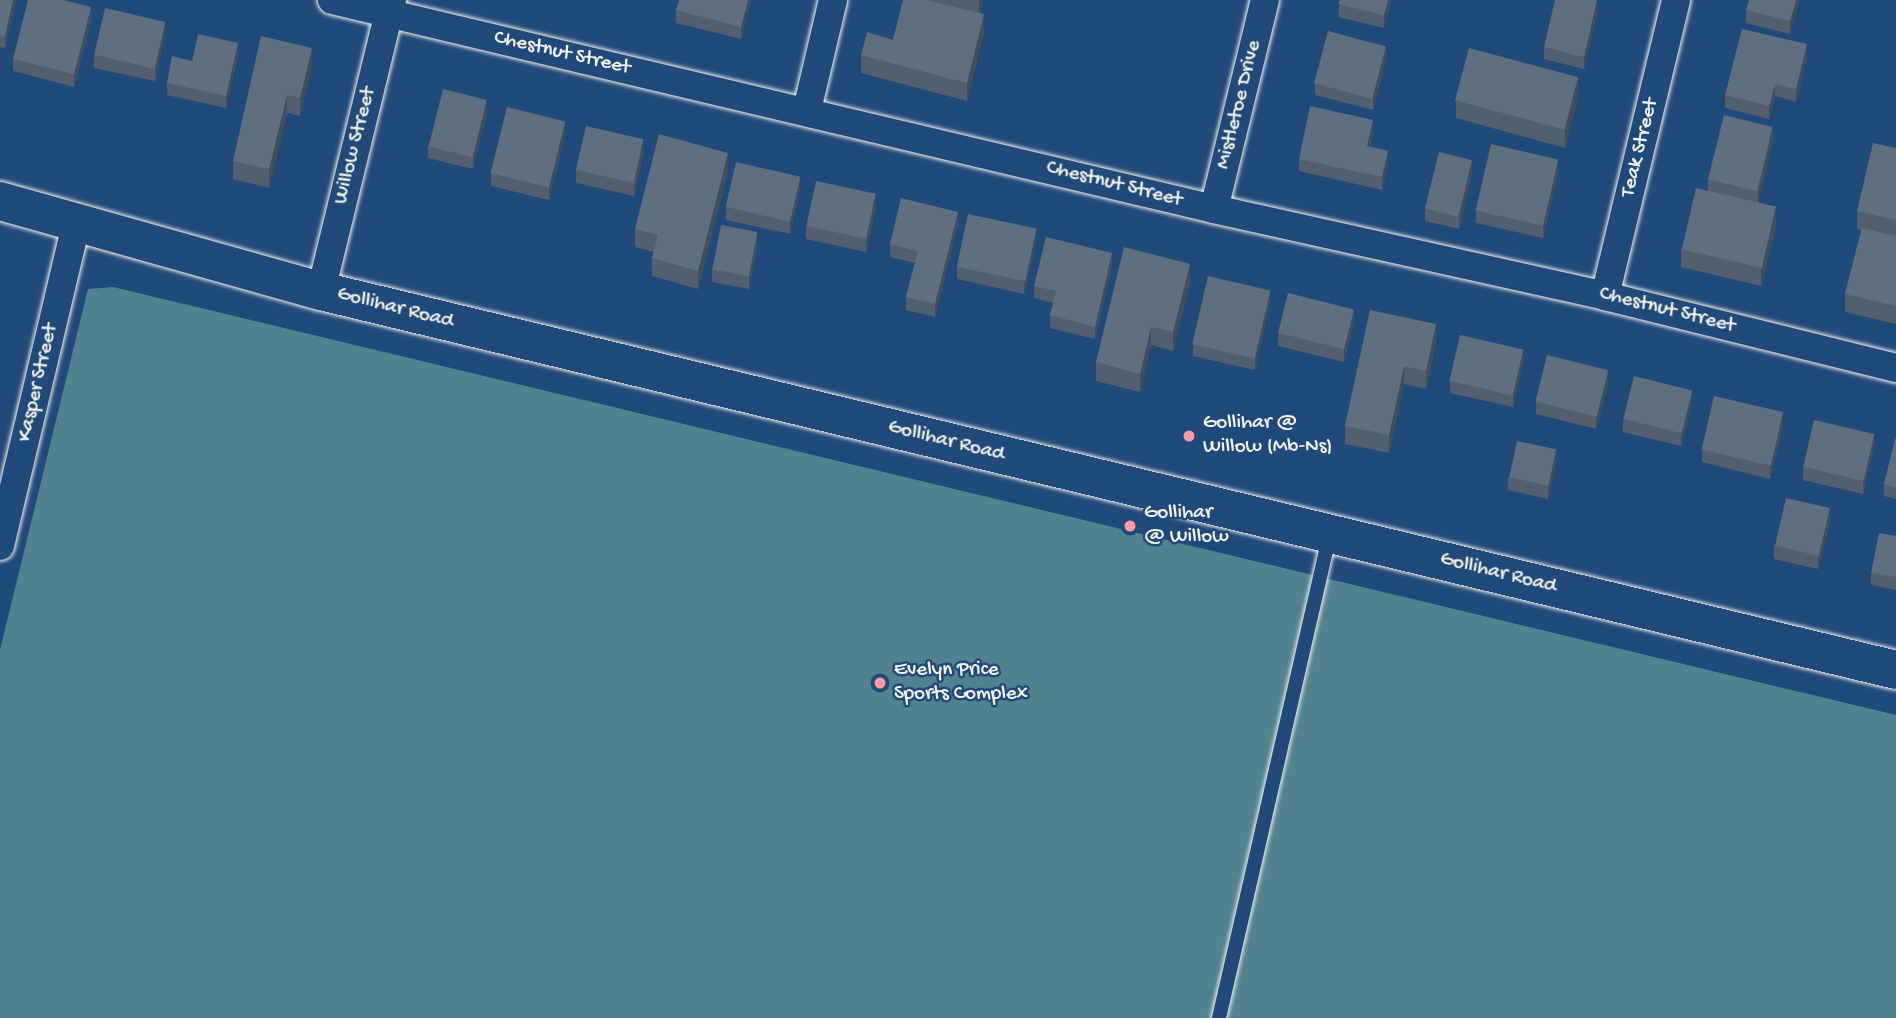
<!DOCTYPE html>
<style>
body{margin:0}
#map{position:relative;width:1896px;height:1018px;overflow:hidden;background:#1f4a7a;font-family:"Gochi Hand",sans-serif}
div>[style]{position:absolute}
.green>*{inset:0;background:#50838f}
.roads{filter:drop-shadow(0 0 2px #f4f1e8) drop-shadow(0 0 2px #f4f1e8)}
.lane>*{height:14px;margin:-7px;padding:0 7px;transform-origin:7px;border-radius:7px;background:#1f4a7a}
.street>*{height:28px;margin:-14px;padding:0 14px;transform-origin:14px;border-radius:14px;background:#1f4a7a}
.secondary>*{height:38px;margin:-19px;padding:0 19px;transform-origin:19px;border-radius:19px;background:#1f4a7a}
.wall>*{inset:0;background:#535f6e}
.shaded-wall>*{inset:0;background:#434e5a}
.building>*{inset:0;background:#606f80;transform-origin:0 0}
.dots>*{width:19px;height:19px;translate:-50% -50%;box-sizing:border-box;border:4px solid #1f4a7a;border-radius:50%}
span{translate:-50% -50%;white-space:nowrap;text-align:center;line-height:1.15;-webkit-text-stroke:5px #1f4a7a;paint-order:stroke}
.street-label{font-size:21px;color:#f4f1e8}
.poi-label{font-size:21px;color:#f4f1e8}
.left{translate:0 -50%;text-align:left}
</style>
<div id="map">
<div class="green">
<i style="clip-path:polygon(113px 287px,1896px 715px,1896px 1018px,0 1018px,0 650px,88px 289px)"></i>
</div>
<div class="roads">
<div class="lane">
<i style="left:1219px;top:1018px;width:496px;rotate:-77.1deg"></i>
</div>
<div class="street">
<i style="left:332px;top:0;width:906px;rotate:13.33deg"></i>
<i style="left:1214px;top:209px;width:401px;rotate:12.5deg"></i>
<i style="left:1605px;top:296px;width:300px;rotate:13.9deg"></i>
<i style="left:807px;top:110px;width:113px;rotate:-76.7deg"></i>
<i style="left:1214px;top:209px;width:215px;rotate:-76.3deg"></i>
<i style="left:321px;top:291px;width:300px;rotate:-76.3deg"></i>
<i style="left:1605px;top:296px;width:304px;rotate:-76.5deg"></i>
<i style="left:0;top:546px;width:336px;rotate:-76.7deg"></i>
</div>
<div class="secondary">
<i style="left:0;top:201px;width:333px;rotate:15.7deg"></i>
<i style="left:321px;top:291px;width:1620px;rotate:13.53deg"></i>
</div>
</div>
<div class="wall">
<i style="clip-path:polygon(0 0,16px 0,5px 48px,0 47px)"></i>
<i style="clip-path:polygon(679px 0,751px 0,741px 39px,676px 23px,676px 10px)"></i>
<i style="clip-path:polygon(903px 0,983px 0,980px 13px,984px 32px,967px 101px,861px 73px,861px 55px,893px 40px)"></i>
<i style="clip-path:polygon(1340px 0,1391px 0,1384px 28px,1338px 17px)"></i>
<i style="clip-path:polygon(1799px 0,1790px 34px,1746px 23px,1746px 10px)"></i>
<i style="clip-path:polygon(1597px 13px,1584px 69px,1544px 59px,1544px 47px)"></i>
<i style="clip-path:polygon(91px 20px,74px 87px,13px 71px,13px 59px)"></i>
<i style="clip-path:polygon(165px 34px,155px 81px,94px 68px,94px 55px)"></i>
<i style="clip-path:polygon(312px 48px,312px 66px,300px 116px,287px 113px,269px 188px,233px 179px,233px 161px)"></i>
<i style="clip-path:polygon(238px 55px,226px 108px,167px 95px,167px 83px,192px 61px)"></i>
<i style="clip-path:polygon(1807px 57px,1796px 102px,1775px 96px,1769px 119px,1725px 108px,1725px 95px)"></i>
<i style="clip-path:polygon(1386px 58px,1373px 110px,1315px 95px,1315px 83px)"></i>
<i style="clip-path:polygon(1578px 96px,1565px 148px,1456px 118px,1456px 100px)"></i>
<i style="clip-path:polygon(487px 112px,473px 169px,428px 158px,428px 146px)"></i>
<i style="clip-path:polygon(1373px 132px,1370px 147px,1388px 163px,1382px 190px,1299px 171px,1299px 159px)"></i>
<i style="clip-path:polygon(565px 134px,549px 200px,491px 186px,491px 173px)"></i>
<i style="clip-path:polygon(1773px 139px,1758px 203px,1776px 225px,1761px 286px,1681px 267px,1681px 249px,1708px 191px,1708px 179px)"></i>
<i style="clip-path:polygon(1896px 148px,1896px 324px,1845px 312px,1845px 294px,1861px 230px,1857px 229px,1857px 211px)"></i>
<i style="clip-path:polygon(644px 151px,634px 196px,576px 183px,576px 170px)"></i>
<i style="clip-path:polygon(728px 171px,698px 289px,652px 276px,652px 258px,654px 252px,635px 247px,635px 229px)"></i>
<i style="clip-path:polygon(1558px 172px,1543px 238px,1476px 223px,1476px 210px)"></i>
<i style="clip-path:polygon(1472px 173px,1459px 229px,1425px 221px,1425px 208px)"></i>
<i style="clip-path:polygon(800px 189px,790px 234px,726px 220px,726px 207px)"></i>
<i style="clip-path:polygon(876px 207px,866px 252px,806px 239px,806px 226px)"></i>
<i style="clip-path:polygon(958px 224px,935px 317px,906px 310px,906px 297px,915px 263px,890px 257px,890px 244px)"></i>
<i style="clip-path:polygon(1036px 242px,1024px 294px,957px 279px,957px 267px)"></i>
<i style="clip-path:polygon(757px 245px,749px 289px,712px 282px,712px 269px)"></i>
<i style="clip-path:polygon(1112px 266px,1095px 339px,1050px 328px,1050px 315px,1053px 303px,1034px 298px,1034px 286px)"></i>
<i style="clip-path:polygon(1190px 282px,1173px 351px,1151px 345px,1140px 392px,1096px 381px,1096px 362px)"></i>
<i style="clip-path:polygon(1270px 302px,1255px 370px,1193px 356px,1193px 344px)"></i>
<i style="clip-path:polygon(1370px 310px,1436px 342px,1426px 389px,1404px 384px,1389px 453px,1345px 444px,1345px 426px)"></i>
<i style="clip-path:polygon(1354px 322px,1344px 362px,1278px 346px,1278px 333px)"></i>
<i style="clip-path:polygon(1523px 361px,1513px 407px,1450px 393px,1450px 381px)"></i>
<i style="clip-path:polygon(1608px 383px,1596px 429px,1536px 414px,1536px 402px)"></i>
<i style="clip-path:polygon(1692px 402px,1681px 446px,1623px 432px,1623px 419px)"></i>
<i style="clip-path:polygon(1783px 425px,1770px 479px,1702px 462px,1702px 450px)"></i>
<i style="clip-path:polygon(1896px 439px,1896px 499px,1884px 496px,1884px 484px)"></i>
<i style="clip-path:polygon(1874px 446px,1863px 494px,1803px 480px,1803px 467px)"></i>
<i style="clip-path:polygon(1556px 462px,1548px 499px,1508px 490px,1508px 477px)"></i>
<i style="clip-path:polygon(1830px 521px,1818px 569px,1774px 559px,1774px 546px)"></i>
<i style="clip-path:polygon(1896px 536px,1896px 590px,1871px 585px,1871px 573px)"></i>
</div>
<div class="shaded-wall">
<i style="clip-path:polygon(13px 0,16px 0,5px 48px,5px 36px)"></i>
<i style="clip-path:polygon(748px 0,751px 0,741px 39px,741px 27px)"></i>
<i style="clip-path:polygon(979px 0,983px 0,979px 18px)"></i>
<i style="clip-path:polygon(1388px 0,1391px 0,1384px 28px,1384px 15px)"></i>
<i style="clip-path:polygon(1597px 0,1597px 13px,1584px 69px,1584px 57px)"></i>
<i style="clip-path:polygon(1796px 0,1799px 0,1790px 34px,1790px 21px)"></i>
<i style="clip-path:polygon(91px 7px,91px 20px,74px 87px,74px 74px)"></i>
<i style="clip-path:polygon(984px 14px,984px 32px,967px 101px,967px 83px)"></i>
<i style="clip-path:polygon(165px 22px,165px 34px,155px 81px,155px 68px)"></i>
<i style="clip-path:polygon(238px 43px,238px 55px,226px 108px,226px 96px)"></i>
<i style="clip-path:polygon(1807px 44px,1807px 57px,1796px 102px,1796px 89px)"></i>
<i style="clip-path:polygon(1386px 46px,1386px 58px,1373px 110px,1373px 97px)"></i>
<i style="clip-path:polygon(312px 48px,312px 66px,300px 116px,300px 98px)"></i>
<i style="clip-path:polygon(1578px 78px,1578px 96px,1565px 148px,1565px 130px)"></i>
<i style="clip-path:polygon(1775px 84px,1775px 96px,1769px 119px,1769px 106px)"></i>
<i style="clip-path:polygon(287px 95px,287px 113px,269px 188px,269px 169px)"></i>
<i style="clip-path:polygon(487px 100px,487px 112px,473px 169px,473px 157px)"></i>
<i style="clip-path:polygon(1373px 120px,1373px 132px,1367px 159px,1367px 146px)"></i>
<i style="clip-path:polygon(565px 121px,565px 134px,549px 200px,549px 188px)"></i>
<i style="clip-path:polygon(1773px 127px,1773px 139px,1758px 203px,1758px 191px)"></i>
<i style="clip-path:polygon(644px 139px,644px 151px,634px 196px,634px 184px)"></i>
<i style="clip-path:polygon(1388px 151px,1388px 163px,1382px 190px,1382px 177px)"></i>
<i style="clip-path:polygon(728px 153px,728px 171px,698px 289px,698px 271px)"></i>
<i style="clip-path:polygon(1558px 159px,1558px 172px,1543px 238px,1543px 226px)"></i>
<i style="clip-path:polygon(1472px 160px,1472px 173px,1459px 229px,1459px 217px)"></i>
<i style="clip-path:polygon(800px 177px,800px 189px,790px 234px,790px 221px)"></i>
<i style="clip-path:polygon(876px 194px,876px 207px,866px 252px,866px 240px)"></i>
<i style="clip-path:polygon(1776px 207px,1776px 225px,1761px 286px,1761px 268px)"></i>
<i style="clip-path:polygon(958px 212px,958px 224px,935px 317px,935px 304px)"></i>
<i style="clip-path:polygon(1036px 229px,1036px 242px,1024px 294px,1024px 282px)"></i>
<i style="clip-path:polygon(757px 232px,757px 245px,749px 289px,749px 276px)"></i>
<i style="clip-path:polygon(1112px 253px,1112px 266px,1095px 339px,1095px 327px)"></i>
<i style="clip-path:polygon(1190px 264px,1190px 282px,1173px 351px,1173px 332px)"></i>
<i style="clip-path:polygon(1270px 290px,1270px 302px,1255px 370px,1255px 358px)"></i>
<i style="clip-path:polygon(1354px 309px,1354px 322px,1344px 362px,1344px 349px)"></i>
<i style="clip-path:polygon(1436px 324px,1436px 342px,1426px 389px,1426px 371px)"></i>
<i style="clip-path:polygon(1151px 327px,1151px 345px,1140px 392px,1140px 374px)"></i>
<i style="clip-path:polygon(1523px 349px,1523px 361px,1513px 407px,1513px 395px)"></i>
<i style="clip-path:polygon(1404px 366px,1404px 384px,1389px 453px,1389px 435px)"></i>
<i style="clip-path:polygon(1608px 370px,1608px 383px,1596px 429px,1596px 417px)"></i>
<i style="clip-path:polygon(1692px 390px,1692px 402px,1681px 446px,1681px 434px)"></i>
<i style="clip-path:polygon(1783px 412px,1783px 425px,1770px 479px,1770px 466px)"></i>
<i style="clip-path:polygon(1874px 434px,1874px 446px,1863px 494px,1863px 481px)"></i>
<i style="clip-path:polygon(1556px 449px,1556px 462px,1548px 499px,1548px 486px)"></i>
<i style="clip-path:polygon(1830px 508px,1830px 521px,1818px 569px,1818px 557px)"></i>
</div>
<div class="building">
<i style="clip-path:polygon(0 0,13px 0,5px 36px,0 35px)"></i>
<i style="clip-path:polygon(28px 0,63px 0,91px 7px,74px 74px,13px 59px)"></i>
<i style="clip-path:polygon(679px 0,748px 0,741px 27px,676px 10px)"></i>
<i style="clip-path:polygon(903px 0,926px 0,984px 14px,967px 83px,861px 55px,867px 32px,893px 40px)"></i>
<i style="clip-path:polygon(1340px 0,1388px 0,1384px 15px,1338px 4px)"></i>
<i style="clip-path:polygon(1555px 0,1597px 0,1584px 57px,1544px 47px)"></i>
<i style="clip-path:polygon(1749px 0,1796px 0,1790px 21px,1746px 10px)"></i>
<i style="left:105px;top:8px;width:62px;height:48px;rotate:13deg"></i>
<i style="clip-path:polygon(1742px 29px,1807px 44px,1796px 89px,1775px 84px,1769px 106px,1725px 95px)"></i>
<i style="left:1328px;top:31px;width:60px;height:54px;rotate:15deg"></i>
<i style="clip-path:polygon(198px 34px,238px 43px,226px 96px,167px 83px,172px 56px,192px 61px)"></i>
<i style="clip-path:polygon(261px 36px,312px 48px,300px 98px,287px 95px,269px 169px,233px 161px)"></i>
<i style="left:1469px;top:48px;width:113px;height:54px;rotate:15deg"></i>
<i style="left:443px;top:89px;width:45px;height:59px;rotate:14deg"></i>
<i style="clip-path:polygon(1310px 106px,1373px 120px,1367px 146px,1388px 151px,1382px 177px,1299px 159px)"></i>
<i style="left:507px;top:107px;width:60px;height:68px;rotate:14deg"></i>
<i style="left:1724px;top:115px;width:50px;height:66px;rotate:14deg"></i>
<i style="left:586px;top:126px;width:59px;height:45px;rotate:13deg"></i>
<i style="clip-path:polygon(659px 134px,728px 153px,698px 271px,652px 258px,658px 235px,635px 229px)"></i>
<i style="clip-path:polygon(1873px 143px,1896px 148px,1896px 220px,1857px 211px)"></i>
<i style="left:1491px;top:144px;width:69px;height:68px;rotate:13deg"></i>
<i style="left:1439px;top:152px;width:34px;height:58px;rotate:14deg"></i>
<i style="left:736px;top:162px;width:66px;height:46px;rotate:13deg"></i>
<i style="left:816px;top:181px;width:61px;height:46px;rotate:12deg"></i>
<i style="left:1696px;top:188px;width:82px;height:63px;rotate:13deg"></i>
<i style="clip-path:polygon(901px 198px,958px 212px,935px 304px,906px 297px,918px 251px,890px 244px)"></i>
<i style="left:968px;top:214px;width:70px;height:54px;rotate:12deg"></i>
<i style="left:721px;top:225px;width:37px;height:45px;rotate:11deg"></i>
<i style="clip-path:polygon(1862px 228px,1896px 236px,1896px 306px,1845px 294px)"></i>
<i style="clip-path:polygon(1046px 237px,1112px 253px,1095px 327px,1050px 315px,1056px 291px,1034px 286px)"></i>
<i style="clip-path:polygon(1124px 247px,1190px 264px,1173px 332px,1151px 327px,1140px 374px,1096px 362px)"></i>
<i style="left:1208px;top:276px;width:64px;height:70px;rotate:13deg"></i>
<i style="left:1288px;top:293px;width:68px;height:41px;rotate:14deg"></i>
<i style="clip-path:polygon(1370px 310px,1436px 324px,1426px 371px,1404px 366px,1389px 435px,1345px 426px)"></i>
<i style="left:1460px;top:335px;width:65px;height:47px;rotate:13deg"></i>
<i style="left:1547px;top:355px;width:63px;height:48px;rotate:14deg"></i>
<i style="left:1634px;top:376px;width:60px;height:44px;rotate:14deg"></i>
<i style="left:1714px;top:396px;width:71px;height:55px;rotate:13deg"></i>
<i style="left:1814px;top:420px;width:62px;height:48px;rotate:13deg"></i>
<i style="clip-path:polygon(1895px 439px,1896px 439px,1896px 487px,1884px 484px)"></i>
<i style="left:1517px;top:441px;width:40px;height:37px;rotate:12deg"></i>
<i style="left:1786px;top:498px;width:45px;height:49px;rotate:13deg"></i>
<i style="clip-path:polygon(1879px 533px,1896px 536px,1896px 577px,1871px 573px)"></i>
</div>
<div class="dots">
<i style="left:1189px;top:436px;background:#ff9aa2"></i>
<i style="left:1130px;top:526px;background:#ff9aa2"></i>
<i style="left:880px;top:683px;background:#ff9aa2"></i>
</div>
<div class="street-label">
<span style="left:562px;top:54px;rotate:13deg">Chestnut Street</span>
<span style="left:1240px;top:105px;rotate:-76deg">Mistletoe Drive</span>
<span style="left:356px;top:146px;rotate:-76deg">Willow Street</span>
<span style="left:1641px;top:148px;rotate:-76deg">Teak Street</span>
<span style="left:1114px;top:185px;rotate:14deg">Chestnut Street</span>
<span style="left:395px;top:309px;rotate:14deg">Gollihar Road</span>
<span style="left:1667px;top:311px;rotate:14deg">Chestnut Street</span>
<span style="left:39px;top:383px;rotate:-77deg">Kasper Street</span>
<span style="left:946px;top:442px;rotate:14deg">Gollihar Road</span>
<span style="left:1498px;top:574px;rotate:14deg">Gollihar Road</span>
</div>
<div class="poi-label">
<span class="left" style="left:1203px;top:436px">Gollihar @<br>Willow (Mb-Ns)</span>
<span class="left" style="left:1144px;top:526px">Gollihar<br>@ Willow</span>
<span class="left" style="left:894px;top:683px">Evelyn Price<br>Sports Complex</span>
</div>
</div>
